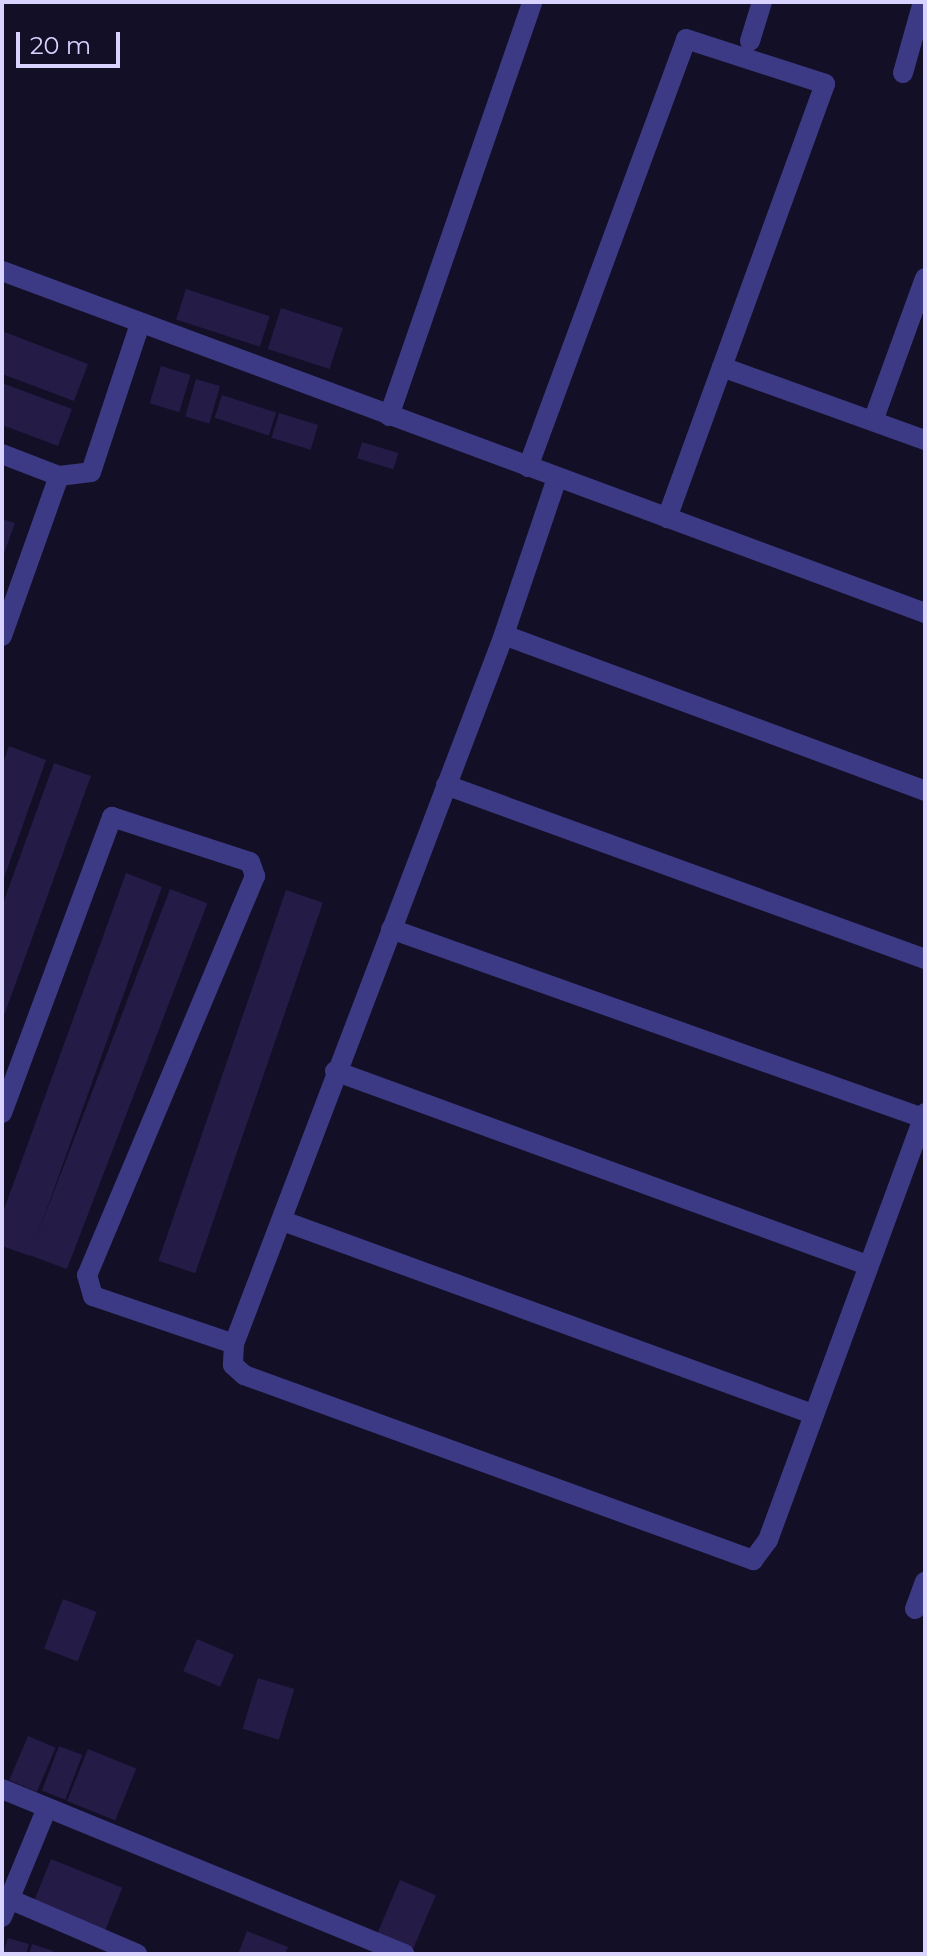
<!DOCTYPE html>
<style>
body{margin:0}
#map{position:relative;width:927px;height:1956px;overflow:hidden;background:#130f26;font-family:Montserrat,sans-serif}
div>[style]{position:absolute}
.building>*{inset:0;background:#241b47;transform-origin:0 0}
.minor>*{height:20px;margin:-10px;padding:0 10px;transform-origin:10px;border-radius:10px;background:#3d3a85}
span{translate:-50% -50%;white-space:nowrap;text-align:center;line-height:1.15;-webkit-text-stroke:6px #130f26;paint-order:stroke}
.frame{position:absolute;inset:0;border:4px solid #d9d4ff;pointer-events:none}
.scale{position:absolute;left:16px;top:32px;width:104px;height:36px;box-sizing:border-box;border:4px solid #d9d4ff;border-top:0;padding-left:10px;font-size:24px;line-height:28px;white-space:nowrap;color:#d9d4ff;-webkit-text-stroke:6px #130f26;paint-order:stroke}
</style>
<div id="map">
<div class="building">
<i style="left:186px;top:289px;width:88px;height:32px;rotate:18deg"></i>
<i style="left:281px;top:308px;width:65px;height:43px;rotate:18deg"></i>
<i style="clip-path:polygon(2px 331px,88px 364px,74px 401px,2px 374px)"></i>
<i style="left:161px;top:366px;width:31px;height:39px;rotate:17deg"></i>
<i style="left:196px;top:379px;width:25px;height:39px;rotate:16deg"></i>
<i style="clip-path:polygon(2px 383px,72px 409px,58px 446px,2px 425px)"></i>
<i style="left:222px;top:395px;width:57px;height:24px;rotate:18deg"></i>
<i style="left:279px;top:413px;width:41px;height:26px;rotate:17deg"></i>
<i style="left:362px;top:442px;width:38px;height:17px;rotate:17deg"></i>
<i style="clip-path:polygon(2px 519px,15px 523px,2px 559px)"></i>
<i style="clip-path:polygon(9px 746px,46px 760px,3px 881px,2px 766px)"></i>
<i style="clip-path:polygon(54px 763px,91px 776px,2px 1021px,2px 906px)"></i>
<i style="clip-path:polygon(126px 873px,162px 887px,30px 1256px,2px 1246px,2px 1215px)"></i>
<i style="left:170px;top:889px;width:40px;height:392px;rotate:21deg"></i>
<i style="left:286px;top:890px;width:39px;height:392px;rotate:19deg"></i>
<i style="left:63px;top:1599px;width:36px;height:53px;rotate:21deg"></i>
<i style="left:197px;top:1639px;width:40px;height:35px;rotate:23deg"></i>
<i style="left:258px;top:1678px;width:38px;height:53px;rotate:17deg"></i>
<i style="left:28px;top:1736px;width:30px;height:48px;rotate:23deg"></i>
<i style="left:59px;top:1746px;width:25px;height:48px;rotate:21deg"></i>
<i style="left:88px;top:1749px;width:52px;height:56px;rotate:22deg"></i>
<i style="left:51px;top:1859px;width:77px;height:46px;rotate:22deg"></i>
<i style="left:400px;top:1880px;width:39px;height:59px;rotate:23deg"></i>
<i style="clip-path:polygon(247px 1931px,288px 1947px,285px 1954px,238px 1954px)"></i>
<i style="clip-path:polygon(8px 1938px,29px 1944px,26px 1954px,3px 1954px)"></i>
<i style="clip-path:polygon(32px 1944px,53px 1951px,53px 1954px,29px 1954px)"></i>
</div>
<div class="minor">
<i style="left:750px;top:41px;width:41px;rotate:-72.9deg"></i>
<i style="left:903px;top:73px;width:74px;rotate:-74.3deg"></i>
<i style="left:2px;top:271px;width:984px;rotate:20.33deg"></i>
<i style="left:722px;top:367px;width:216px;rotate:19.8deg"></i>
<i style="left:389px;top:416px;width:438px;rotate:-70.9deg"></i>
<i style="left:873px;top:421px;width:152px;rotate:-70deg"></i>
<i style="left:2px;top:454px;width:61px;rotate:21.1deg"></i>
<i style="left:59px;top:476px;width:32px;rotate:-7deg"></i>
<i style="left:91px;top:472px;width:156px;rotate:-71.7deg"></i>
<i style="left:528px;top:467px;width:456px;rotate:-69.7deg"></i>
<i style="left:686px;top:39px;width:146px;rotate:17.9deg"></i>
<i style="left:825px;top:84px;width:462px;rotate:110deg"></i>
<i style="left:557px;top:478px;width:166px;rotate:108.7deg"></i>
<i style="left:504px;top:635px;width:759px;rotate:110.85deg"></i>
<i style="left:234px;top:1344px;width:21px;rotate:93deg"></i>
<i style="left:233px;top:1365px;width:15px;rotate:42deg"></i>
<i style="left:244px;top:1375px;width:542px;rotate:19.97deg"></i>
<i style="left:753px;top:1560px;width:25px;rotate:-53deg"></i>
<i style="left:768px;top:1540px;width:455px;rotate:-69.8deg"></i>
<i style="left:504px;top:635px;width:449px;rotate:20.3deg"></i>
<i style="left:2px;top:636px;width:170px;rotate:-70.4deg"></i>
<i style="left:446px;top:785px;width:510px;rotate:19.96deg"></i>
<i style="left:391px;top:929px;width:565px;rotate:19.56deg"></i>
<i style="left:335px;top:1071px;width:566px;rotate:20.03deg"></i>
<i style="left:2px;top:1113px;width:316px;rotate:-69.6deg"></i>
<i style="left:112px;top:817px;width:145px;rotate:18.1deg"></i>
<i style="left:250px;top:862px;width:15px;rotate:70deg"></i>
<i style="left:255px;top:876px;width:433px;rotate:112.8deg"></i>
<i style="left:87px;top:1275px;width:22px;rotate:74deg"></i>
<i style="left:93px;top:1296px;width:149px;rotate:18.8deg"></i>
<i style="left:283px;top:1221px;width:561px;rotate:20.02deg"></i>
<i style="left:915px;top:1609px;width:29px;rotate:-70deg"></i>
<i style="left:2px;top:1789px;width:435px;rotate:22.3deg"></i>
<i style="left:2px;top:1896px;width:147px;rotate:23.2deg"></i>
<i style="left:2px;top:1917px;width:118px;rotate:-67.6deg"></i>
</div>
<div class="frame"></div>
<div class="scale">20 m</div>
</div>
